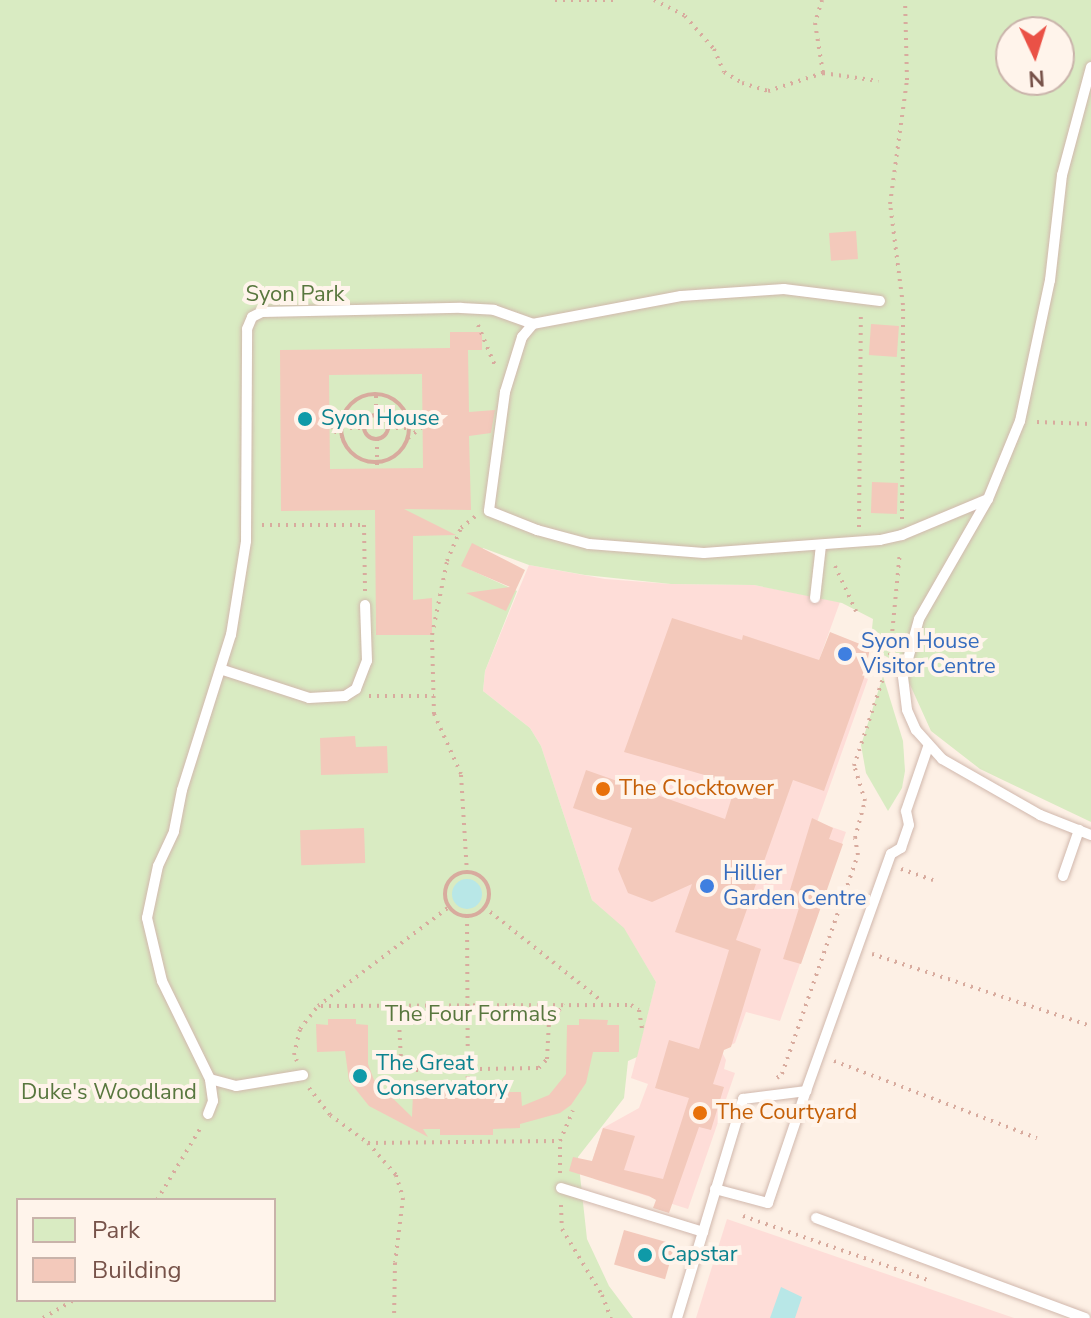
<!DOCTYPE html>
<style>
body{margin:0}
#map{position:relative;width:1091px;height:1318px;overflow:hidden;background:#fdf0e5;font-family:"Nunito Sans",sans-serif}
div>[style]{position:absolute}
.commercial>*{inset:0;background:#feddd8}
.green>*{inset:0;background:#d9ebc2}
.water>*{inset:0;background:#b8e7e7}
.round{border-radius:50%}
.building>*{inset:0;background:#f3c9bb;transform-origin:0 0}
.path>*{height:4px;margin-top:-2px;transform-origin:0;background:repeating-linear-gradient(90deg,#d8ab9e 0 2px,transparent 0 8px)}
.path>.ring{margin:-2px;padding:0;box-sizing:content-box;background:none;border:4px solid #d8ab9e;border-radius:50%}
.roads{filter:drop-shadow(0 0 2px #d1b8ad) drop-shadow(0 0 2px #d1b8ad)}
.lane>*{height:10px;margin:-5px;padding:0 5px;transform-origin:5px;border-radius:5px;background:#fff}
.dots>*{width:22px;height:22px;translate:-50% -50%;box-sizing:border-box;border:4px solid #fff4eb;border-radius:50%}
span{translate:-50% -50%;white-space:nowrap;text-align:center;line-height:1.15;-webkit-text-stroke:8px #fff4eb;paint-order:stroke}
.park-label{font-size:22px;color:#58773e}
.culture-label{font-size:22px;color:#0d838f}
.left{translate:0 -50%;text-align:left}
.shop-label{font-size:22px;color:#366cbe}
.food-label{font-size:22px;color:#c56008}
.legend{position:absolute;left:16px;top:1198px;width:260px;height:104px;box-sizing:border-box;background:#fff4eb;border:2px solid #c9b3aa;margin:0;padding:10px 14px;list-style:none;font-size:24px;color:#775249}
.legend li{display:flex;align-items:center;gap:16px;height:40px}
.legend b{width:40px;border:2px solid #c9b3aa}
.north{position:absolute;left:995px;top:16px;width:80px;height:80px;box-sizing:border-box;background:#fff4eb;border:2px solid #c9b3aa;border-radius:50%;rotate:176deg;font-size:22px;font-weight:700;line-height:32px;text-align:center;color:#775249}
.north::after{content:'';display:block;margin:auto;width:28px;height:36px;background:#ea5146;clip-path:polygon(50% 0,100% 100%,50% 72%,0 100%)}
</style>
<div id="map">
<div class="commercial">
<i style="clip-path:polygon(529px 565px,605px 579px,671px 584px,754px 585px,840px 602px,819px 660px,868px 679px,817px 822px,846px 832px,780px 1021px,746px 1012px,735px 1043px,721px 1050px,726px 1060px,724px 1069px,735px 1073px,688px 1209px,594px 1179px,590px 1168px,603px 1128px,639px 1108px,648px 1084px,631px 1078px,656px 982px,624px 929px,592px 900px,541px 746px,530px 728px,483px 691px,485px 671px)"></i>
<i style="clip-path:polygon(727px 1219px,1014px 1318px,696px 1318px)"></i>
</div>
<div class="green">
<i style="clip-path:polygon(evenodd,0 0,1091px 0,1091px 822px,980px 769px,931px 731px,892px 645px,889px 658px,870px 648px,873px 619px,842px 603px,754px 585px,671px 584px,585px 575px,529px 565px,483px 548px,471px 570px,517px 591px,485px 671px,483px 691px,530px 728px,541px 746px,592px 900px,624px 928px,656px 982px,637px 1057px,628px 1061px,624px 1098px,578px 1157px,587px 1239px,609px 1286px,633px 1318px,0 1318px,0 0,1011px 32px,1059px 32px,1059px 80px,1011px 80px,1011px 32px,0 0,18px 1200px,274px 1200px,274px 1300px,18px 1300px,18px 1200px)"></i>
<i style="clip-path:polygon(883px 676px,903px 741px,905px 771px,902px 788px,888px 811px,866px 773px,861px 745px)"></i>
</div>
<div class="water">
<i class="round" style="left:452px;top:879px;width:30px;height:30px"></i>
<i style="clip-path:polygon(781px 1287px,802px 1297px,795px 1318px,770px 1318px)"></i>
</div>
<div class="building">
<i style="left:856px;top:231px;width:28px;height:27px;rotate:86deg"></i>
<i style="left:871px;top:324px;width:28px;height:31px;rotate:4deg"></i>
<i style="clip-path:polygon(evenodd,450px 332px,482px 332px,482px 350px,468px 350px,469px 412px,495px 410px,491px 433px,469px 436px,471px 510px,404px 509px,456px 535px,413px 536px,413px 600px,432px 598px,432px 635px,376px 635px,375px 510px,281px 511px,280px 350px,450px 348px,450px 332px,422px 374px,423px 468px,330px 469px,329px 375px,422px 374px)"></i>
<i style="left:872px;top:482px;width:26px;height:31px;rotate:2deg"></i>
<i style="clip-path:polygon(472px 543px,525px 570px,506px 611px,466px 593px,510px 587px,461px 566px)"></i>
<i style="clip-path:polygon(672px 618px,742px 640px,743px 635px,819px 660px,830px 632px,870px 648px,864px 678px,824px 791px,793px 780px,736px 940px,761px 949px,731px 1047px,724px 1050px,713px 1084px,724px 1087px,711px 1130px,699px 1127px,669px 1213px,653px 1208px,656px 1200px,649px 1196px,569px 1171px,573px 1157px,592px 1161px,603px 1128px,635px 1136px,624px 1170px,663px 1179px,689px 1098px,655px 1088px,669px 1040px,699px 1049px,729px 950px,675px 932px,692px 884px,652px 902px,628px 893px,618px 869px,632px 828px,573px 808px,586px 770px,725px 819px,736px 784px,624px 752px)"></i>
<i style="clip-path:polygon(355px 736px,356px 747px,387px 746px,388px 773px,321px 775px,320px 738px)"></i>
<i style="clip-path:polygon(812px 818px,833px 828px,829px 839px,843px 844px,801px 964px,783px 959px,799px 908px,786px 903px)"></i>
<i style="left:364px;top:828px;width:35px;height:64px;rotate:88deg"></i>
<i style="clip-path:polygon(328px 1019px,356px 1019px,356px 1024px,368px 1025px,368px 1064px,374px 1080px,412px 1117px,413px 1093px,441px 1093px,441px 1085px,492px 1085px,492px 1092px,521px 1092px,522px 1106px,549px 1095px,566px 1074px,567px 1025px,579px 1025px,579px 1019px,608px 1020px,607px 1025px,619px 1025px,619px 1052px,593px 1052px,586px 1083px,571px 1105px,560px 1113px,520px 1124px,520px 1128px,493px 1129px,493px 1135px,440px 1135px,440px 1129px,423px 1129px,428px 1137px,369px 1106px,349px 1081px,345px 1051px,317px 1052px,316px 1024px,328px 1025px)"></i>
<i style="left:624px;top:1230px;width:53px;height:36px;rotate:16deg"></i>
</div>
<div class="path">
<i style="left:555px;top:0;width:61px"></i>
<i style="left:654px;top:0;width:35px;rotate:27deg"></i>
<i style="left:685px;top:16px;width:44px;rotate:48.7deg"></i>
<i style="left:714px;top:49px;width:25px;rotate:67deg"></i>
<i style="left:724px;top:72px;width:21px;rotate:31deg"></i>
<i style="left:742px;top:83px;width:27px;rotate:17deg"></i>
<i style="left:768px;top:91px;width:58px;rotate:-18.1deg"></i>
<i style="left:823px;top:73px;width:56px;rotate:8.3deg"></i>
<i style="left:822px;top:0;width:24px;rotate:107deg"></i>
<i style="left:815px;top:23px;width:51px;rotate:80.9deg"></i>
<i style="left:478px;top:325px;width:47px;rotate:67.3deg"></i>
<i class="ring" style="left:341px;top:394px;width:64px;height:64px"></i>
<i style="left:406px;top:413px;width:21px;rotate:41deg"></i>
<i style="left:422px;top:427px;width:18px;rotate:142deg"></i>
<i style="left:376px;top:414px;width:20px;rotate:-90deg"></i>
<i class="ring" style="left:364px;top:415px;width:20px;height:20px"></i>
<i style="left:1037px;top:422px;width:54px;rotate:2.1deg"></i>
<i style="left:342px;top:428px;width:21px"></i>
<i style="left:388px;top:428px;width:20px"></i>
<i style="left:343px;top:437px;width:16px;rotate:-145deg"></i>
<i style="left:330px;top:428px;width:17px;rotate:-40deg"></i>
<i style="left:377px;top:439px;width:29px;rotate:90deg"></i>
<i style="left:902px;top:519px;width:214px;rotate:-89.7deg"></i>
<i style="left:903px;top:305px;width:102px;rotate:-97.3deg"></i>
<i style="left:890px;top:204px;width:125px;rotate:-82.2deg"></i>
<i style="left:907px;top:80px;width:80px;rotate:-91.4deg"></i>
<i style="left:262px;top:525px;width:102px"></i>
<i style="left:364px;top:525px;width:66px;rotate:89.1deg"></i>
<i style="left:859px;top:527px;width:211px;rotate:-89.5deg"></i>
<i style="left:835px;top:566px;width:50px;rotate:65deg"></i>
<i style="left:890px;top:655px;width:103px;rotate:-84.5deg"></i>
<i style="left:369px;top:696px;width:65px"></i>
<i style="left:901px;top:869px;width:34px;rotate:19deg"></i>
<i class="ring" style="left:445px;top:872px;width:40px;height:40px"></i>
<i style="left:467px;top:873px;width:99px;rotate:-93.5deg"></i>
<i style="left:461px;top:774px;width:66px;rotate:-114.2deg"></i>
<i style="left:434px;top:714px;width:79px;rotate:-91.5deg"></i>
<i style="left:432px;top:635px;width:76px;rotate:-78.5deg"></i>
<i style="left:447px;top:561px;width:36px;rotate:-67deg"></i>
<i style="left:461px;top:528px;width:19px;rotate:-39deg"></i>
<i style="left:484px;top:907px;width:152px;rotate:38.6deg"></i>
<i style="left:467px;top:916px;width:170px;rotate:89.7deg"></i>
<i style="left:872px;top:954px;width:231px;rotate:18.2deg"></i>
<i style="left:386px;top:1005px;width:21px;rotate:53deg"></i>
<i style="left:399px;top:1022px;width:38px;rotate:87deg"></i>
<i style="left:401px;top:1060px;width:18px;rotate:34deg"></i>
<i style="left:416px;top:1070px;width:123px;rotate:-0.9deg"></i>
<i style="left:539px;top:1068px;width:12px;rotate:-48deg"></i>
<i style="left:547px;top:1059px;width:36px;rotate:-87deg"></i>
<i style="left:549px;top:1023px;width:24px;rotate:-52deg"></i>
<i style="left:321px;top:1006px;width:310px;rotate:-0.2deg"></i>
<i style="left:631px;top:1005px;width:9px;rotate:32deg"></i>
<i style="left:639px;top:1010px;width:19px;rotate:81deg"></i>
<i style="left:297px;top:1061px;width:7px;rotate:-117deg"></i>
<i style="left:294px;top:1055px;width:27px;rotate:-77deg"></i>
<i style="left:300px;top:1029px;width:29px;rotate:-52deg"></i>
<i style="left:318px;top:1006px;width:164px;rotate:-37.1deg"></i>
<i style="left:834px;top:1061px;width:217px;rotate:20.8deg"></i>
<i style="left:777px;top:1078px;width:6px;rotate:-39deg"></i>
<i style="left:782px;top:1074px;width:232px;rotate:-70.9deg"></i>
<i style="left:858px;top:855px;width:17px;rotate:-100deg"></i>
<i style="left:855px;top:838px;width:38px;rotate:-75deg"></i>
<i style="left:865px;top:801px;width:37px;rotate:-107deg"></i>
<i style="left:854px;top:766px;width:108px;rotate:-71.7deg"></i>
<i style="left:309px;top:1088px;width:34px;rotate:52deg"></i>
<i style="left:330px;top:1115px;width:47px;rotate:36.4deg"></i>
<i style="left:368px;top:1143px;width:43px;rotate:48.8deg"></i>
<i style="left:396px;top:1175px;width:24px;rotate:73deg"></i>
<i style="left:403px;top:1198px;width:65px;rotate:97deg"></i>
<i style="left:395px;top:1263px;width:55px;rotate:91deg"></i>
<i style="left:368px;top:1143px;width:192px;rotate:-0.6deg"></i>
<i style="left:560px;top:1173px;width:32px;rotate:-90deg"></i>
<i style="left:560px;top:1141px;width:33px;rotate:-67deg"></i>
<i style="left:157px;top:1200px;width:85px;rotate:-58.9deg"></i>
<i style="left:561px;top:1205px;width:24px;rotate:88deg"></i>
<i style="left:562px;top:1229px;width:77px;rotate:58.8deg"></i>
<i style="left:602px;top:1295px;width:25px;rotate:69deg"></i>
<i style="left:743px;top:1216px;width:199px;rotate:19.1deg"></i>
<i style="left:43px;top:1318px;width:36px;rotate:-30deg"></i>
</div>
<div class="roads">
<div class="lane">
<i style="left:1091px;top:67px;width:112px;rotate:105deg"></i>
<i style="left:1062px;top:175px;width:106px;rotate:96.5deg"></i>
<i style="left:1050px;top:280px;width:144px;rotate:102deg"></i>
<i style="left:1020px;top:421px;width:84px;rotate:112.3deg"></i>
<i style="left:988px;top:499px;width:138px;rotate:119.9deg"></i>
<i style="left:919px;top:619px;width:60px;rotate:105.4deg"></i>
<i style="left:903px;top:677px;width:33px;rotate:83deg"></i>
<i style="left:907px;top:710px;width:22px;rotate:66deg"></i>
<i style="left:916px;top:730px;width:39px;rotate:48deg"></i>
<i style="left:942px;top:759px;width:113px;rotate:29.7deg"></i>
<i style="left:1040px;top:815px;width:55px;rotate:21.4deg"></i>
<i style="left:880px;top:301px;width:97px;rotate:-172.9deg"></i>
<i style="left:784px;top:289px;width:103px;rotate:176.1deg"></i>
<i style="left:681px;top:296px;width:151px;rotate:169.3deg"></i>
<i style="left:533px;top:324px;width:17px;rotate:130deg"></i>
<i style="left:522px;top:337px;width:58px;rotate:107.2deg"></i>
<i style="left:505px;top:392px;width:120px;rotate:97.7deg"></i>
<i style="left:489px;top:511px;width:52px;rotate:21.6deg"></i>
<i style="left:537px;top:530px;width:54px;rotate:15.1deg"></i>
<i style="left:589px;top:544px;width:115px;rotate:4.5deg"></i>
<i style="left:704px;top:553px;width:176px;rotate:-4.2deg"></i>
<i style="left:880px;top:540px;width:23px;rotate:-13deg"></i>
<i style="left:902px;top:535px;width:93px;rotate:-22.7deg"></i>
<i style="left:815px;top:598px;width:53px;rotate:-83.5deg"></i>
<i style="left:223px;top:670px;width:90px;rotate:18deg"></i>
<i style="left:309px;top:698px;width:36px;rotate:-3deg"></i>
<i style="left:345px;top:696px;width:13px;rotate:-32deg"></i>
<i style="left:356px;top:689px;width:30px;rotate:-69deg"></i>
<i style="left:367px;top:661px;width:56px;rotate:-92deg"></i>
<i style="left:1063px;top:876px;width:49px;rotate:-70.8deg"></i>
<i style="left:210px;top:1079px;width:27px;rotate:15deg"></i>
<i style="left:236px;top:1086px;width:68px;rotate:-9.3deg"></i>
<i style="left:208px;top:1114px;width:14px;rotate:-69deg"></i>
<i style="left:213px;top:1101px;width:22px;rotate:-98deg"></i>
<i style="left:210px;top:1079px;width:109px;rotate:-116.1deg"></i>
<i style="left:162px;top:981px;width:65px;rotate:-103.4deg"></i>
<i style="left:147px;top:918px;width:53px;rotate:-78.1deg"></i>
<i style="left:158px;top:866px;width:38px;rotate:-65deg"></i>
<i style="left:174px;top:831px;width:42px;rotate:-79deg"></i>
<i style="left:182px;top:790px;width:163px;rotate:-72.5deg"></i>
<i style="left:231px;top:635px;width:95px;rotate:-80.9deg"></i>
<i style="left:246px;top:541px;width:212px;rotate:-89.7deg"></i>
<i style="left:247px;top:329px;width:13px;rotate:-67deg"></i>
<i style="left:252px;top:317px;width:11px;rotate:-27deg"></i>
<i style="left:262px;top:312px;width:199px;rotate:-1.2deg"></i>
<i style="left:461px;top:308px;width:33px;rotate:3deg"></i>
<i style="left:494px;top:310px;width:41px;rotate:19.7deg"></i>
<i style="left:561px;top:1188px;width:149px;rotate:17.2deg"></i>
<i style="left:715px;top:1189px;width:55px;rotate:14.8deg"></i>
<i style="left:768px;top:1203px;width:118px;rotate:-71.3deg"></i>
<i style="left:816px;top:1218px;width:287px;rotate:20.4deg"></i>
<i style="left:677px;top:1318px;width:229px;rotate:-73.2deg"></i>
<i style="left:743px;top:1099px;width:64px;rotate:-7.2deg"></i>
<i style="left:806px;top:1091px;width:252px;rotate:-70.3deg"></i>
<i style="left:891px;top:854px;width:12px;rotate:-31deg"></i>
<i style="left:901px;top:848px;width:24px;rotate:-71deg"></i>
<i style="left:909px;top:825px;width:14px;rotate:-102deg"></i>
<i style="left:906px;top:811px;width:68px;rotate:-71deg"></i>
</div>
</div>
<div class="dots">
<i style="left:305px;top:419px;background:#0f9aa8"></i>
<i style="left:845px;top:654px;background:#3f7fe0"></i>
<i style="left:603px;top:789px;background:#e8710a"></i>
<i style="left:707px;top:886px;background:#3f7fe0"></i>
<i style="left:360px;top:1076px;background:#0f9aa8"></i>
<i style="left:700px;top:1113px;background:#e8710a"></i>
<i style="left:645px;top:1255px;background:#0f9aa8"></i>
</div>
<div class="park-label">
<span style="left:295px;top:295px">Syon Park</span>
<span style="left:471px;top:1015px">The Four Formals</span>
<span style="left:109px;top:1093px">Duke's Woodland</span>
</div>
<div class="culture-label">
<span class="left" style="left:321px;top:419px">Syon House</span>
<span class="left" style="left:376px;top:1076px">The Great<br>Conservatory</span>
<span class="left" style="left:661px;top:1255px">Capstar</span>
</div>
<div class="shop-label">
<span class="left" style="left:861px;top:654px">Syon House<br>Visitor Centre</span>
<span class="left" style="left:723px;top:886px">Hillier<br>Garden Centre</span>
</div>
<div class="food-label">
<span class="left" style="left:619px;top:789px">The Clocktower</span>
<span class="left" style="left:716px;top:1113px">The Courtyard</span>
</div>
<ul class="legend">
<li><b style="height:22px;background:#d9ebc2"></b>Park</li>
<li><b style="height:22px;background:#f3c9bb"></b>Building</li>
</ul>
<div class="north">N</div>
</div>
